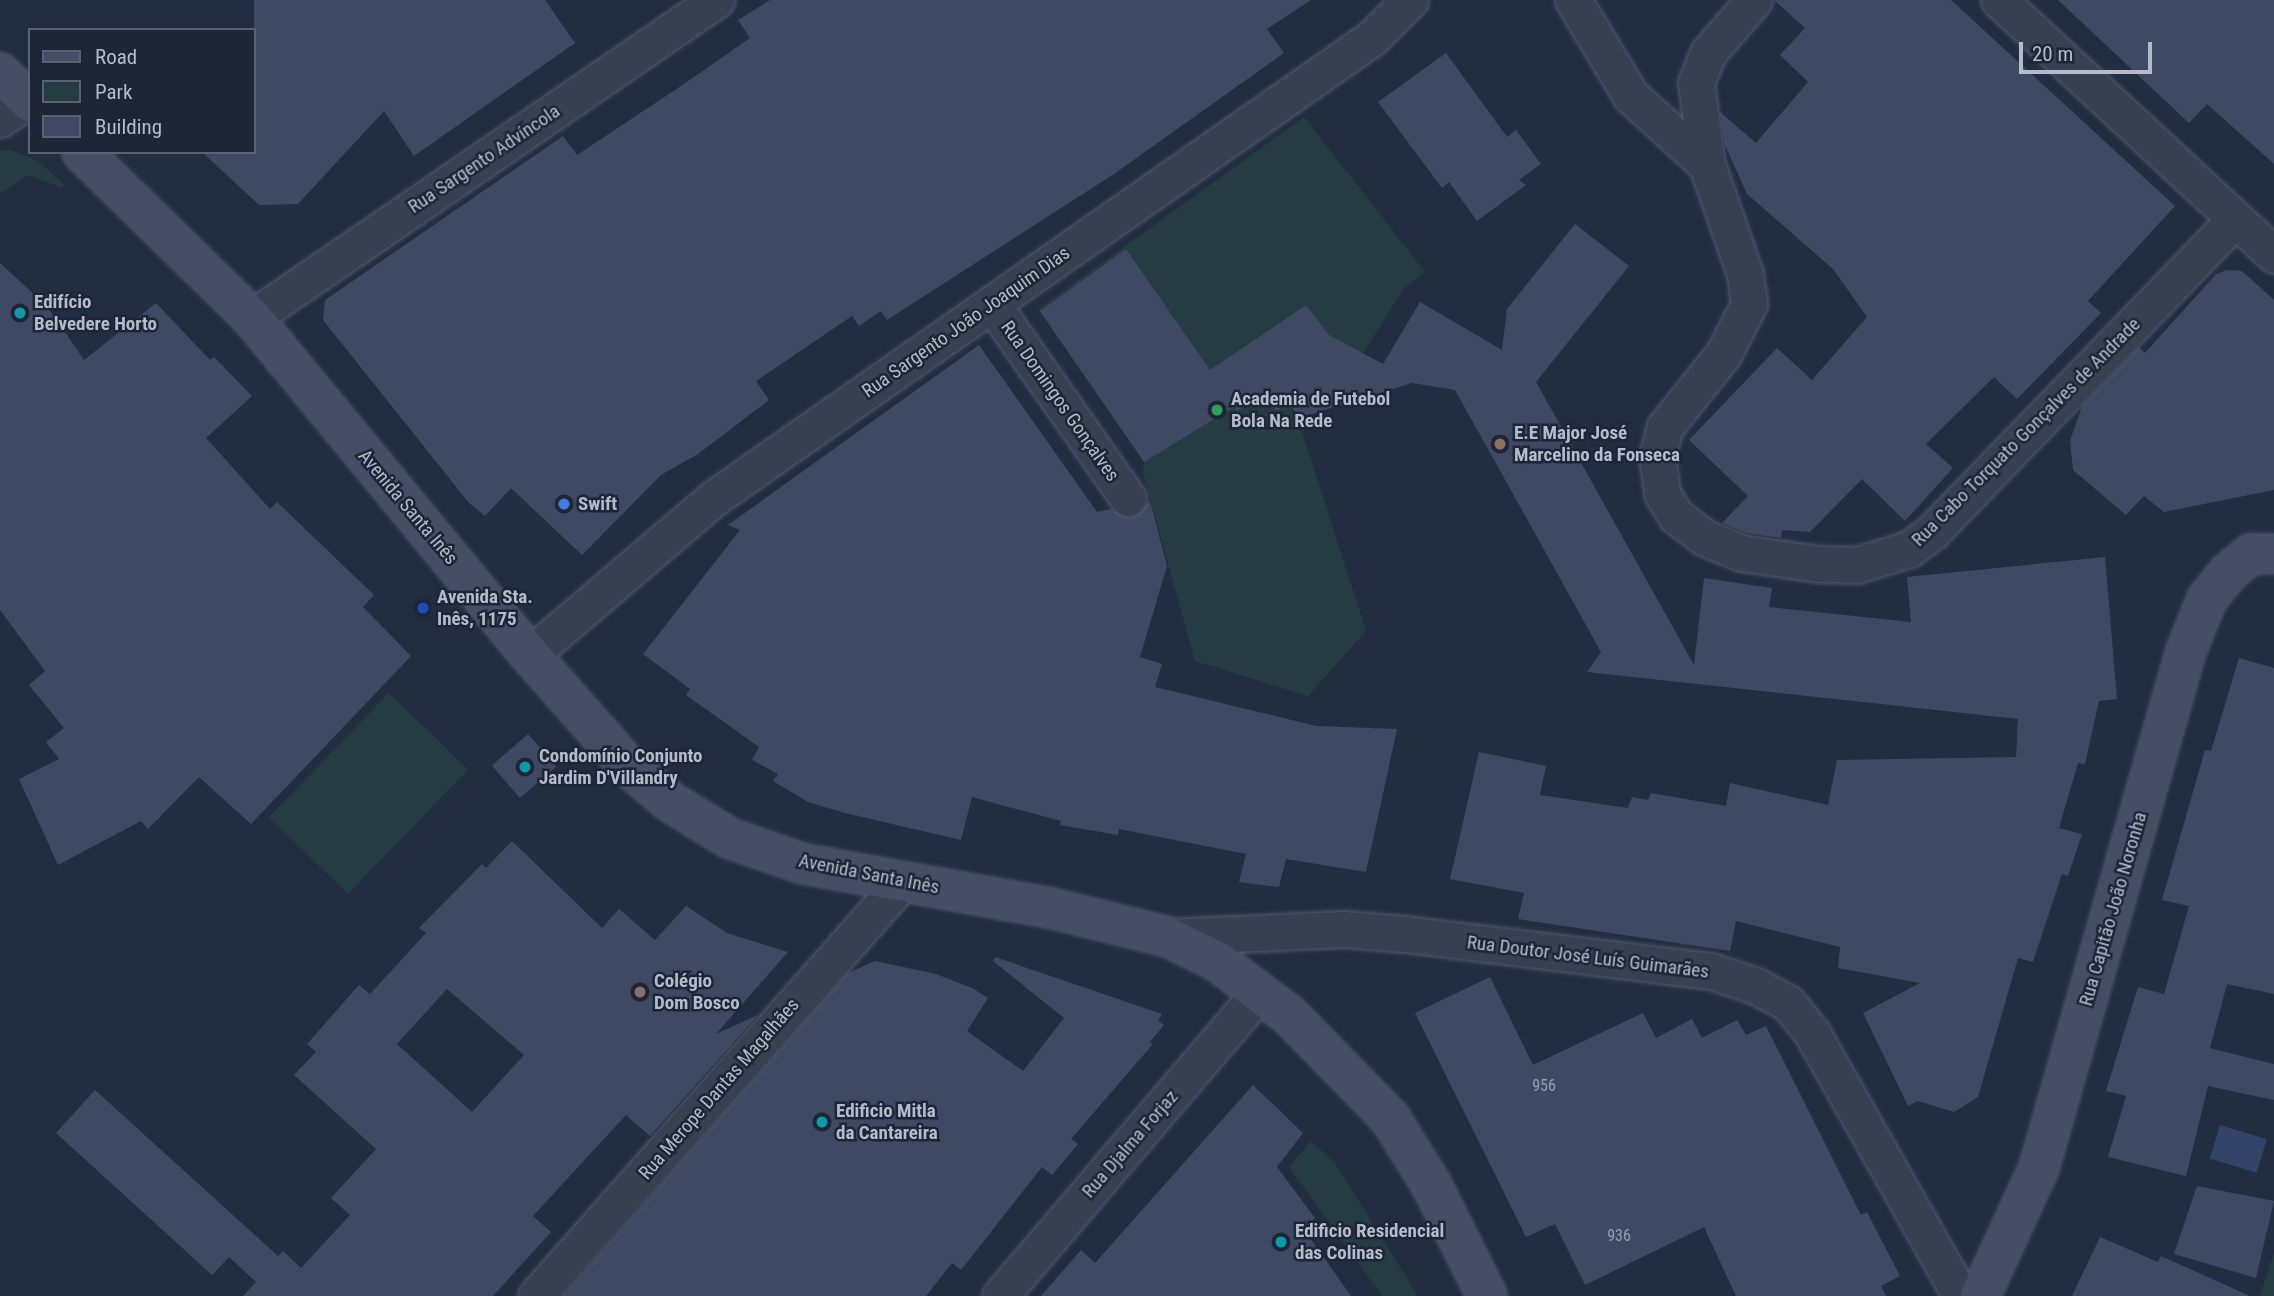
<!DOCTYPE html>
<meta charset="utf-8">
<style>
body{margin:0}
#map{position:relative;width:2274px;height:1296px;overflow:hidden;background:#232d42;font-family:"Roboto Condensed",sans-serif}
div>[style]{position:absolute}
.green>*{inset:0;background:#253c43;transform-origin:0 0}
.water>*{inset:0;background:#344469;transform-origin:0 0}
.building>*{inset:0;background:#3f4963;transform-origin:0 0}
.roads{filter:drop-shadow(0 0 2px #535b6c) drop-shadow(0 0 2px #535b6c)}
.street>*{height:35px;margin:-17.5px;padding:0 17.5px;transform-origin:17.5px;border-radius:17.5px;background:#384052}
.secondary>*{height:38px;margin:-19px;padding:0 19px;transform-origin:19px;border-radius:19px;background:#454e65}
.dots>*{width:19px;height:19px;translate:-50% -50%;box-sizing:border-box;border:4px solid #1d2537;border-radius:50%}
span{translate:-50% -50%;white-space:nowrap;text-align:center;line-height:1.15;-webkit-text-stroke:5px #1d2537;paint-order:stroke}
.number-label{font-size:16px;color:#979eb2}
.number-label span{-webkit-text-stroke-width:0}
.street-label{font-size:19px;color:#b4bbcc}
.poi-label{font-size:19px;color:#b4bbcc;font-weight:700}
.left{translate:0 -50%;text-align:left}
.legend{position:absolute;left:28px;top:28px;width:228px;height:126px;box-sizing:border-box;background:#1d2537;border:2px solid #596173;margin:0;padding:9px 12px;list-style:none;font-size:21px;color:#b4bbcc}
.legend li{display:flex;align-items:center;gap:14px;height:35px}
.legend b{width:35px;border:2px solid #596173}
.scale{position:absolute;left:2019px;top:42px;width:133px;height:32px;box-sizing:border-box;border:4px solid #b4bbcc;border-top:0;padding-left:9px;font-size:21px;line-height:24px;white-space:nowrap;color:#b4bbcc;-webkit-text-stroke:5px #1d2537;paint-order:stroke}
</style>
<div id="map">
<div class="green">
<i style="clip-path:polygon(1304px 117px,1425px 272px,1404px 288px,1346px 380px,1355px 401px,1298px 419px,1366px 631px,1308px 696px,1195px 661px,1143px 473px,1144px 462px,1038px 309px)"></i>
<i style="clip-path:polygon(10px 150px,36px 160px,66px 186px,62px 188px,28px 175px,0 194px,0 151px)"></i>
<i style="left:389px;top:693px;width:110px;height:173px;rotate:44deg"></i>
<i style="clip-path:polygon(1311px 1141px,1335px 1163px,1418px 1296px,1382px 1296px,1289px 1167px)"></i>
<i style="clip-path:polygon(2274px 1253px,2274px 1296px,2260px 1296px)"></i>
</div>
<div class="water">
<i style="left:2220px;top:1125px;width:49px;height:35px;rotate:17deg"></i>
</div>
<div class="building">
<i style="clip-path:polygon(254px 0,545px 0,575px 43px,414px 156px,384px 111px,298px 204px,259px 205px,202px 152px,254px 152px)"></i>
<i style="clip-path:polygon(770px 0,1311px 0,1267px 29px,1284px 53px,1114px 174px,887px 320px,881px 311px,859px 326px,852px 316px,756px 381px,769px 400px,698px 454px,661px 475px,582px 555px,511px 488px,485px 516px,469px 503px,323px 320px,325px 300px,563px 136px,577px 155px,681px 86px,750px 38px,738px 20px)"></i>
<i style="clip-path:polygon(1774px 0,1951px 0,2175px 206px,2088px 301px,2101px 313px,2017px 399px,1994px 377px,1926px 444px,1953px 468px,1905px 521px,1862px 479px,1810px 532px,1782px 530px,1781px 538px,1747px 533px,1722px 523px,1748px 496px,1689px 440px,1777px 348px,1812px 380px,1867px 317px,1833px 269px,1747px 194px,1725px 145px,1720px 112px,1756px 143px,1808px 82px,1780px 55px,1805px 28px)"></i>
<i style="clip-path:polygon(2058px 0,2274px 0,2274px 164px,2207px 104px,2189px 123px)"></i>
<i style="clip-path:polygon(1446px 53px,1507px 137px,1516px 130px,1541px 164px,1519px 180px,1526px 185px,1477px 221px,1449px 182px,1442px 188px,1378px 102px)"></i>
<i style="clip-path:polygon(1575px 224px,1629px 266px,1536px 382px,1694px 665px,1704px 578px,1772px 588px,1769px 607px,1911px 622px,1907px 577px,2105px 557px,2117px 699px,2099px 701px,2085px 764px,2078px 763px,2059px 828px,2082px 834px,2068px 876px,2062px 874px,2033px 962px,2018px 958px,1978px 1097px,1954px 1112px,1918px 1101px,1908px 1106px,1863px 1013px,1920px 983px,1838px 968px,1840px 947px,1736px 921px,1730px 951px,1518px 919px,1524px 893px,1450px 879px,1479px 752px,1546px 766px,1540px 795px,1628px 808px,1632px 797px,1648px 800px,1651px 793px,1726px 806px,1730px 783px,1828px 805px,1837px 760px,2016px 757px,2018px 719px,1587px 672px,1601px 652px,1455px 390px,1412px 383px,1298px 418px,1290px 402px,1276px 411px,1265px 395px,1237px 411px,1234px 407px,1144px 462px,1040px 311px,1126px 249px,1210px 370px,1306px 305px,1329px 335px,1383px 364px,1420px 302px,1502px 350px,1507px 309px)"></i>
<i style="clip-path:polygon(0 263px,47px 306px,84px 360px,156px 303px,210px 360px,214px 357px,252px 396px,206px 438px,270px 509px,277px 502px,374px 595px,363px 607px,411px 656px,251px 824px,199px 777px,148px 829px,141px 821px,58px 865px,19px 779px,59px 759px,46px 742px,64px 728px,29px 685px,45px 671px,0 610px)"></i>
<i style="clip-path:polygon(2227px 270px,2242px 271px,2274px 300px,2274px 490px,2164px 512px,2144px 496px,2126px 515px,2073px 470px,2070px 441px,2082px 406px,2139px 347px,2145px 353px,2216px 274px)"></i>
<i style="clip-path:polygon(979px 345px,1097px 512px,1111px 509px,1130px 518px,1150px 501px,1167px 566px,1140px 657px,1162px 664px,1155px 687px,1316px 726px,1397px 729px,1366px 872px,1286px 859px,1279px 887px,1239px 882px,1246px 854px,1119px 829px,1118px 835px,1060px 825px,1061px 821px,972px 797px,961px 840px,845px 813px,808px 802px,773px 781px,778px 774px,752px 760px,759px 747px,686px 695px,690px 689px,643px 654px,740px 530px,728px 525px)"></i>
<i style="clip-path:polygon(2239px 658px,2274px 668px,2274px 994px,2227px 984px,2210px 1048px,2274px 1064px,2274px 1100px,2208px 1086px,2186px 1176px,2108px 1157px,2126px 1096px,2106px 1091px,2138px 987px,2164px 994px,2189px 906px,2162px 900px,2205px 750px,2211px 751px)"></i>
<i style="left:528px;top:734px;width:43px;height:48px;rotate:49deg"></i>
<i style="clip-path:polygon(evenodd,512px 841px,602px 928px,619px 909px,655px 940px,686px 906px,727px 933px,788px 952px,716px 1034px,758px 1015px,650px 1136px,626px 1115px,533px 1216px,551px 1232px,493px 1296px,243px 1296px,256px 1282px,229px 1257px,212px 1275px,56px 1133px,95px 1090px,278px 1256px,283px 1251px,301px 1268px,350px 1215px,331px 1198px,376px 1149px,294px 1075px,316px 1052px,307px 1044px,359px 985px,370px 994px,426px 933px,419px 928px,482px 864px,486px 868px,512px 841px,447px 989px,524px 1055px,472px 1112px,397px 1044px,447px 989px)"></i>
<i style="clip-path:polygon(995px 957px,1162px 1014px,1158px 1020px,1164px 1025px,1150px 1042px,1153px 1044px,1071px 1139px,1078px 1144px,1052px 1175px,1042px 1167px,961px 1270px,952px 1263px,926px 1296px,563px 1296px,848px 973px,875px 961px,936px 974px,972px 988px,988px 998px,967px 1031px,1023px 1071px,1064px 1018px,993px 961px)"></i>
<i style="clip-path:polygon(1490px 977px,1533px 1065px,1643px 1013px,1656px 1038px,1692px 1019px,1702px 1038px,1737px 1020px,1746px 1035px,1766px 1026px,1861px 1215px,1867px 1212px,1900px 1276px,1881px 1286px,1886px 1296px,1736px 1296px,1704px 1227px,1585px 1285px,1555px 1224px,1526px 1237px,1415px 1013px)"></i>
<i style="clip-path:polygon(1253px 1085px,1303px 1133px,1277px 1167px,1315px 1218px,1303px 1228px,1351px 1296px,1041px 1296px,1081px 1250px,1095px 1263px)"></i>
<i style="clip-path:polygon(2197px 1186px,2274px 1201px,2256px 1278px,2174px 1254px)"></i>
<i style="clip-path:polygon(2100px 1237px,2158px 1262px,2161px 1256px,2250px 1296px,2072px 1296px)"></i>
</div>
<div class="roads">
<div class="street">
<i style="left:1573px;top:0;width:112px;rotate:58.9deg"></i>
<i style="left:1631px;top:96px;width:103px;rotate:42.2deg"></i>
<i style="left:1754px;top:0;width:70px;rotate:131deg"></i>
<i style="left:1708px;top:53px;width:31px;rotate:112deg"></i>
<i style="left:1696px;top:82px;width:84px;rotate:82.5deg"></i>
<i style="left:1707px;top:165px;width:115px;rotate:70.8deg"></i>
<i style="left:1745px;top:274px;width:30px;rotate:82deg"></i>
<i style="left:1749px;top:304px;width:55px;rotate:117deg"></i>
<i style="left:1724px;top:353px;width:95px;rotate:128.6deg"></i>
<i style="left:1665px;top:427px;width:30px;rotate:105deg"></i>
<i style="left:1657px;top:456px;width:37px;rotate:82deg"></i>
<i style="left:1662px;top:493px;width:27px;rotate:59deg"></i>
<i style="left:1676px;top:516px;width:36px;rotate:37deg"></i>
<i style="left:1705px;top:538px;width:40px;rotate:22deg"></i>
<i style="left:1742px;top:553px;width:77px;rotate:8.2deg"></i>
<i style="left:1818px;top:564px;width:39px;rotate:1deg"></i>
<i style="left:1857px;top:565px;width:54px;rotate:-17.1deg"></i>
<i style="left:1909px;top:549px;width:29px;rotate:-36deg"></i>
<i style="left:1932px;top:532px;width:436px;rotate:-45.9deg"></i>
<i style="left:1999px;top:0;width:375px;rotate:42.8deg"></i>
<i style="left:0;top:119px;width:34px;rotate:-34deg"></i>
<i style="left:992px;top:304px;width:237px;rotate:55deg"></i>
<i style="left:252px;top:318px;width:563px;rotate:-34.42deg"></i>
<i style="left:530px;top:655px;width:242px;rotate:-40.5deg"></i>
<i style="left:714px;top:498px;width:803px;rotate:-34.96deg"></i>
<i style="left:1372px;top:38px;width:54px;rotate:-45deg"></i>
<i style="left:1168px;top:937px;width:175px;rotate:-2.6deg"></i>
<i style="left:1343px;top:929px;width:62px;rotate:4.6deg"></i>
<i style="left:1405px;top:934px;width:308px;rotate:6.9deg"></i>
<i style="left:1711px;top:971px;width:47px;rotate:18.4deg"></i>
<i style="left:1756px;top:986px;width:36px;rotate:28deg"></i>
<i style="left:1788px;top:1003px;width:38px;rotate:51deg"></i>
<i style="left:1812px;top:1033px;width:302px;rotate:60.5deg"></i>
<i style="left:536px;top:1296px;width:553px;rotate:-48.52deg"></i>
<i style="left:1000px;top:1296px;width:400px;rotate:-49.5deg"></i>
</div>
<div class="secondary">
<i style="left:0;top:73px;width:42px;rotate:44deg"></i>
<i style="left:82px;top:152px;width:238px;rotate:44.3deg"></i>
<i style="left:252px;top:318px;width:437px;rotate:50.5deg"></i>
<i style="left:530px;top:655px;width:147px;rotate:48.6deg"></i>
<i style="left:627px;top:765px;width:55px;rotate:40.6deg"></i>
<i style="left:669px;top:801px;width:70px;rotate:31.7deg"></i>
<i style="left:729px;top:838px;width:79px;rotate:19.1deg"></i>
<i style="left:804px;top:864px;width:250px;rotate:10.1deg"></i>
<i style="left:1050px;top:908px;width:122px;rotate:13.8deg"></i>
<i style="left:1168px;top:937px;width:55px;rotate:26.1deg"></i>
<i style="left:1217px;top:961px;width:90px;rotate:36.9deg"></i>
<i style="left:1289px;top:1015px;width:144px;rotate:45.6deg"></i>
<i style="left:1390px;top:1118px;width:80px;rotate:58.3deg"></i>
<i style="left:1432px;top:1186px;width:123px;rotate:63.4deg"></i>
<i style="left:1980px;top:1296px;width:141px;rotate:-65.3deg"></i>
<i style="left:2039px;top:1168px;width:537px;rotate:-74.13deg"></i>
<i style="left:2186px;top:651px;width:56px;rotate:-68deg"></i>
<i style="left:2207px;top:599px;width:33px;rotate:-51deg"></i>
<i style="left:2228px;top:573px;width:30px;rotate:-40deg"></i>
<i style="left:2251px;top:554px;width:23px"></i>
</div>
</div>
<div class="dots">
<i style="left:20px;top:313px;background:#0f9aa8"></i>
<i style="left:1217px;top:410px;background:#2e9e5b"></i>
<i style="left:1500px;top:444px;background:#8d6e63"></i>
<i style="left:564px;top:504px;background:#3f7fe0"></i>
<i style="left:423px;top:608px;background:#1a4fb4"></i>
<i style="left:525px;top:767px;background:#0f9aa8"></i>
<i style="left:640px;top:992px;background:#8d6e63"></i>
<i style="left:822px;top:1122px;background:#0f9aa8"></i>
<i style="left:1281px;top:1242px;background:#0f9aa8"></i>
</div>
<div class="number-label">
<span style="left:1544px;top:1086px">956</span>
<span style="left:1619px;top:1236px">936</span>
</div>
<div class="street-label">
<span style="left:484px;top:159px;rotate:-34deg">Rua Sargento Advíncola</span>
<span style="left:966px;top:322px;rotate:-35deg">Rua Sargento João Joaquim Dias</span>
<span style="left:1060px;top:401px;rotate:55deg">Rua Domingos Gonçalves</span>
<span style="left:2026px;top:432px;rotate:-45deg">Rua Cabo Torquato Gonçalves de Andrade</span>
<span style="left:408px;top:507px;rotate:50deg">Avenida Santa Inês</span>
<span style="left:869px;top:874px;rotate:11deg">Avenida Santa Inês</span>
<span style="left:2113px;top:909px;rotate:-74deg">Rua Capitão João Noronha</span>
<span style="left:1588px;top:957px;rotate:7deg">Rua Doutor José Luís Guimarães</span>
<span style="left:719px;top:1089px;rotate:-49deg">Rua Merope Dantas Magalhães</span>
<span style="left:1130px;top:1144px;rotate:-49deg">Rua Djalma Forjaz</span>
</div>
<div class="poi-label">
<span class="left" style="left:34px;top:313px">Edifício<br>Belvedere Horto</span>
<span class="left" style="left:1231px;top:410px">Academia de Futebol<br>Bola Na Rede</span>
<span class="left" style="left:1514px;top:444px">E.E Major José<br>Marcelino da Fonseca</span>
<span class="left" style="left:578px;top:504px">Swift</span>
<span class="left" style="left:437px;top:608px">Avenida Sta.<br>Inês, 1175</span>
<span class="left" style="left:539px;top:767px">Condomínio Conjunto<br>Jardim D'Villandry</span>
<span class="left" style="left:654px;top:992px">Colégio<br>Dom Bosco</span>
<span class="left" style="left:836px;top:1122px">Edificio Mitla<br>da Cantareira</span>
<span class="left" style="left:1295px;top:1242px">Edificio Residencial<br>das Colinas</span>
</div>
<ul class="legend">
<li><b style="height:9px;background:#454e65"></b>Road</li>
<li><b style="height:19px;background:#253c43"></b>Park</li>
<li><b style="height:19px;background:#3f4963"></b>Building</li>
</ul>
<div class="scale">20 m</div>
</div>
